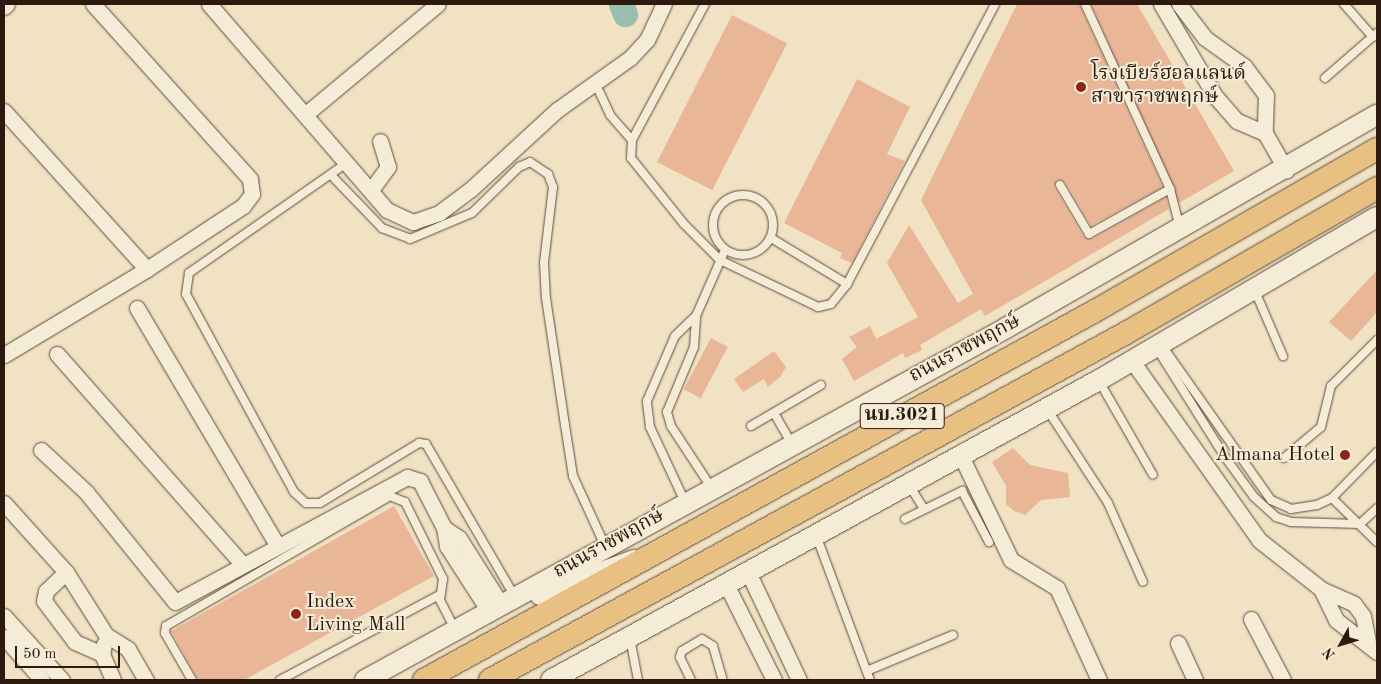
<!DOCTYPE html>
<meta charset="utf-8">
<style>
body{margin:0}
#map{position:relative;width:1381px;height:684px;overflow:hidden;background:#f0e2c3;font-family:"Old Standard TT","Noto Serif Thai",serif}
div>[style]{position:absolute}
.river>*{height:25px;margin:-12.5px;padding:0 12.5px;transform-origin:12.5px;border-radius:12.5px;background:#9abeb0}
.building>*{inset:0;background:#e9b698;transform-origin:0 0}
.roads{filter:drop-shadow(0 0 1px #5e4b3a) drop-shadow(0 0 1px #5e4b3a)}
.service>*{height:8px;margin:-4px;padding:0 4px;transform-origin:4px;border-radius:4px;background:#f5ecd8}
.service>.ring{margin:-4px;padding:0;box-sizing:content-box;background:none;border:8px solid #f5ecd8;border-radius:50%}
.minor>*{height:15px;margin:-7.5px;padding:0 7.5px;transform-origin:7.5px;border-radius:7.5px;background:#f5ecd8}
.secondary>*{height:20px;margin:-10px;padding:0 10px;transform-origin:10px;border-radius:10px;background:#f5ecd8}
.primary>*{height:22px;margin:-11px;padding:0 11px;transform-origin:11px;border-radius:11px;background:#e8c182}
.dots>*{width:14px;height:14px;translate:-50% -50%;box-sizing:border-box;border:2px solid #f5ecd8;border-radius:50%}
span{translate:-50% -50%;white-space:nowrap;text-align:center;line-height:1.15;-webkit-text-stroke:4px #f5ecd8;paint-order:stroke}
.shield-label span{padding:1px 4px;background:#f5ecd8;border:1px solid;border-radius:4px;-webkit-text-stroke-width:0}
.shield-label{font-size:19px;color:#2d190d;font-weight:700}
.poi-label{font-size:20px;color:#2d190d}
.left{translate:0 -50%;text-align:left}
.right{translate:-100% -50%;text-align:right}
.street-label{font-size:20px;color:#2d190d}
.frame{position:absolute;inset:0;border:5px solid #2d190d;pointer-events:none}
.north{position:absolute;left:1316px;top:619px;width:50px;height:50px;-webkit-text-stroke:4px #f5ecd8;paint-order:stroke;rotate:231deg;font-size:14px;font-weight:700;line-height:20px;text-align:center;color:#2d190d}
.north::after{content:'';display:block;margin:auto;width:18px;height:22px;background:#2d190d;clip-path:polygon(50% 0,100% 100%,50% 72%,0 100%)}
.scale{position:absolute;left:15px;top:646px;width:105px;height:22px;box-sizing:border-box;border:2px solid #2d190d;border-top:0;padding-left:6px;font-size:15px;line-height:18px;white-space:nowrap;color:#2d190d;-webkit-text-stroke:4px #f5ecd8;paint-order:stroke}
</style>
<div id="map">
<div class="river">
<i style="left:621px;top:4px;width:11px;rotate:68deg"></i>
</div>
<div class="building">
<i style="clip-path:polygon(1017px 4px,1079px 4px,1163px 187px,1091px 226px,1065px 182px,1057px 180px,1055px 188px,1084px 237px,1092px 239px,1166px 197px,1169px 209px,985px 316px,981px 309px,920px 345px,922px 350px,905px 358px,903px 353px,854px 381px,842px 359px,857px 347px,849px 337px,870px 326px,876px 339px,918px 317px,887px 263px,909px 225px,958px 303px,973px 294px,921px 200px)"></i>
<i style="clip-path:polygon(1091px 4px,1137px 4px,1234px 171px,1179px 203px)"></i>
<i style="left:732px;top:15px;width:62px;height:165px;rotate:27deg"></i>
<i style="clip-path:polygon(857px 79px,910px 107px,887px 154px,905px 161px,852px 263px,840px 258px,842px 253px,784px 223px)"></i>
<i style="clip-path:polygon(1377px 270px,1377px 312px,1351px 341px,1329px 322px)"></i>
<i style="left:711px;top:338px;width:19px;height:58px;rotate:28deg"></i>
<i style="clip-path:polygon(774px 351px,786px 367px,780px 377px,768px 387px,764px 379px,743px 392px,734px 379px)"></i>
<i style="clip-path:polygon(1013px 448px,1030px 465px,1068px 473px,1070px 497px,1041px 500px,1025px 515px,1014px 511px,1006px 504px,1006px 486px,992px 462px)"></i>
<i style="clip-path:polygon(394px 506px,434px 576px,244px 680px,198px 680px,171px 631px)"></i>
</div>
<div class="roads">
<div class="service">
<i style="left:705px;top:4px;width:154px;rotate:118.2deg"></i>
<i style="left:632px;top:140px;width:18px;rotate:93deg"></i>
<i style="left:631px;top:158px;width:85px;rotate:51.2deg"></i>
<i style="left:684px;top:224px;width:51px;rotate:45deg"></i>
<i style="left:720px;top:260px;width:109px;rotate:25.6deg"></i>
<i style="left:818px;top:307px;width:13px;rotate:-13deg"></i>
<i style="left:831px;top:304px;width:26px;rotate:-51deg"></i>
<i style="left:847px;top:284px;width:317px;rotate:-62.1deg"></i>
<i style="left:1085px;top:4px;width:204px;rotate:65.3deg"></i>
<i style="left:1170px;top:189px;width:40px;rotate:75.6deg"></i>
<i style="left:1344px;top:4px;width:44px;rotate:48.7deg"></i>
<i style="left:1325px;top:78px;width:69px;rotate:-40.9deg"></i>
<i style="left:599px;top:91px;width:26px;rotate:65deg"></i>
<i style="left:610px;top:115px;width:33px;rotate:49deg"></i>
<i style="left:348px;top:162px;width:194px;rotate:145.1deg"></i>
<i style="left:189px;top:273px;width:21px;rotate:98deg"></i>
<i style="left:186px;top:294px;width:226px;rotate:61.4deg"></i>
<i style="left:294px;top:492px;width:16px;rotate:43deg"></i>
<i style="left:306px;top:503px;width:14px"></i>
<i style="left:320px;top:503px;width:116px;rotate:-31.2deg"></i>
<i style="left:419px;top:443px;width:7px;rotate:8deg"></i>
<i style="left:426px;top:444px;width:177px;rotate:59.8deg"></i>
<i style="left:331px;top:175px;width:74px;rotate:46.1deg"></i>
<i style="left:382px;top:228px;width:30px;rotate:21deg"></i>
<i style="left:410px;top:239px;width:67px;rotate:-22.8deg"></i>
<i style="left:472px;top:213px;width:66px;rotate:-44.4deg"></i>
<i style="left:519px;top:167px;width:12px;rotate:-24deg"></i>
<i style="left:530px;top:162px;width:22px;rotate:34deg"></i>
<i style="left:548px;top:174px;width:14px;rotate:69deg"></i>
<i style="left:553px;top:187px;width:76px;rotate:96.8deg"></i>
<i style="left:544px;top:262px;width:36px;rotate:87deg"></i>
<i style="left:546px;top:298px;width:128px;rotate:81.5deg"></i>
<i style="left:565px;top:425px;width:52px;rotate:81.1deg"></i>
<i style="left:573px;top:476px;width:77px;rotate:65.4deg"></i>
<i style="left:1060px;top:185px;width:57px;rotate:59.4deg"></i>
<i style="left:1089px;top:234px;width:93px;rotate:-29.1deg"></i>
<i class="ring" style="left:713px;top:195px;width:52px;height:52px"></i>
<i style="left:771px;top:238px;width:89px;rotate:31.2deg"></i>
<i style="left:1255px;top:291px;width:71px;rotate:66.7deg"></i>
<i style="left:1161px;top:344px;width:191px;rotate:54.8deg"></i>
<i style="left:1271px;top:500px;width:22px;rotate:24deg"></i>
<i style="left:1291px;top:509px;width:26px;rotate:-9deg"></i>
<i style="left:1317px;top:505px;width:17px;rotate:-25deg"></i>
<i style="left:1332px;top:498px;width:64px;rotate:-45.6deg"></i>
<i style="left:1156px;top:347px;width:130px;rotate:57.9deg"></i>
<i style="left:1225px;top:457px;width:49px;rotate:54.1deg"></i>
<i style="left:1254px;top:497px;width:30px;rotate:42deg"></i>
<i style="left:1276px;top:517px;width:16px;rotate:18deg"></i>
<i style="left:1291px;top:522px;width:69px;rotate:1.7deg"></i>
<i style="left:1360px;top:524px;width:23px;rotate:-43deg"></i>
<i style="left:1099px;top:381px;width:108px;rotate:60.1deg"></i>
<i style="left:1047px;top:409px;width:112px;rotate:57deg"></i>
<i style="left:1108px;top:503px;width:86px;rotate:66.1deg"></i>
<i style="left:774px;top:413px;width:34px;rotate:60deg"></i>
<i style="left:751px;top:426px;width:81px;rotate:-30.4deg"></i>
<i style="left:1284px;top:458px;width:48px;rotate:-40deg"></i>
<i style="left:1321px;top:427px;width:42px;rotate:-76.3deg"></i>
<i style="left:1331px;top:386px;width:65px;rotate:-45deg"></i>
<i style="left:909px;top:485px;width:28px;rotate:58deg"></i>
<i style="left:711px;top:487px;width:73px;rotate:-123.3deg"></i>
<i style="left:671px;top:426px;width:15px;rotate:-106deg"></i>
<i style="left:667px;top:412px;width:70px;rotate:-67.4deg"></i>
<i style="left:694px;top:347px;width:31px;rotate:-86deg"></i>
<i style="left:696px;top:316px;width:72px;rotate:-66.3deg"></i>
<i style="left:1332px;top:498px;width:63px;rotate:44.4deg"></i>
<i style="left:685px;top:502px;width:83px;rotate:-115deg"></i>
<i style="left:650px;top:427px;width:26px;rotate:-97deg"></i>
<i style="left:647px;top:401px;width:71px;rotate:-66.7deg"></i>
<i style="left:675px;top:336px;width:29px;rotate:-44deg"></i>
<i style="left:905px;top:519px;width:64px;rotate:-26.2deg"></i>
<i style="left:962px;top:491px;width:58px;rotate:62.1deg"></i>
<i style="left:816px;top:535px;width:155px;rotate:69.6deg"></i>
<i style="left:630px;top:638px;width:43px;rotate:79.2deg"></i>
<i style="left:869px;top:670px;width:91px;rotate:-22.6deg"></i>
<i style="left:192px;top:680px;width:54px;rotate:-119.9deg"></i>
<i style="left:165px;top:633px;width:7px;rotate:-82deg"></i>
<i style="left:166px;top:626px;width:259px;rotate:-30.1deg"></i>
<i style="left:390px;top:496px;width:16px;rotate:22deg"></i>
<i style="left:405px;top:502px;width:86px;rotate:63.7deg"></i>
<i style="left:443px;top:579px;width:21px;rotate:98deg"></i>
<i style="left:440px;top:600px;width:34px;rotate:63deg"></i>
<i style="left:280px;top:680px;width:180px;rotate:-28.1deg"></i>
<i style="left:691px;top:680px;width:25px;rotate:-116deg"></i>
<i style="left:680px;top:657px;width:6px;rotate:-72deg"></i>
<i style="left:682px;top:651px;width:23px;rotate:-31deg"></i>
<i style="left:702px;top:639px;width:13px;rotate:32deg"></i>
<i style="left:713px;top:646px;width:35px;rotate:74deg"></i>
</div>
<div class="minor">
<i style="left:209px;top:4px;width:272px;rotate:49.2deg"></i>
<i style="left:387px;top:210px;width:29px;rotate:25deg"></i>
<i style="left:413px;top:222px;width:28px;rotate:-19deg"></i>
<i style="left:439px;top:213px;width:40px;rotate:-37deg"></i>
<i style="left:471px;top:189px;width:117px;rotate:-42.6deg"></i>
<i style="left:557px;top:110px;width:90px;rotate:-35.5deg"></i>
<i style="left:630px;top:58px;width:25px;rotate:-47deg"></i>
<i style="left:647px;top:40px;width:40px;rotate:-65deg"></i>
<i style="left:1161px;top:4px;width:107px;rotate:59.6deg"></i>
<i style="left:1215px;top:96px;width:33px;rotate:49deg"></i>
<i style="left:1237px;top:121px;width:30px;rotate:23deg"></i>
<i style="left:1179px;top:4px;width:43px;rotate:52.6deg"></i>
<i style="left:1205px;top:38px;width:48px;rotate:35.7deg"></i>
<i style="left:1244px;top:66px;width:36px;rotate:53deg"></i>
<i style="left:1266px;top:95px;width:38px;rotate:92deg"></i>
<i style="left:1265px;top:133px;width:43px;rotate:60.4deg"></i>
<i style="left:4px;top:7px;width:4px;rotate:-45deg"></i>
<i style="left:4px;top:111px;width:213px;rotate:47.9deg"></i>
<i style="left:307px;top:113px;width:170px;rotate:-39.8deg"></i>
<i style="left:371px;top:190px;width:29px;rotate:-54deg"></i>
<i style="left:388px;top:167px;width:27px;rotate:-107deg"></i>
<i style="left:137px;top:308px;width:275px;rotate:59.4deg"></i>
<i style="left:57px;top:354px;width:280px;rotate:48.6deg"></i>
<i style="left:4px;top:355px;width:167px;rotate:-31deg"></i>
<i style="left:147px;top:269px;width:115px;rotate:-33.3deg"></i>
<i style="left:243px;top:206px;width:15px;rotate:-53deg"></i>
<i style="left:252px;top:194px;width:15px;rotate:-98deg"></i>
<i style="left:250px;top:179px;width:235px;rotate:-131.9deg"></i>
<i style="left:1132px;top:361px;width:219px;rotate:54.6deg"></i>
<i style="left:1259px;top:540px;width:79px;rotate:38.3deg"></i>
<i style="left:1321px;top:589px;width:36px;rotate:24deg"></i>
<i style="left:1354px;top:604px;width:15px;rotate:53deg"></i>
<i style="left:1363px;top:616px;width:26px;rotate:79deg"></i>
<i style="left:41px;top:450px;width:62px;rotate:43deg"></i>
<i style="left:86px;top:492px;width:141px;rotate:51deg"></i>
<i style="left:175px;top:602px;width:264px;rotate:-28.3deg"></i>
<i style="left:407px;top:477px;width:14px;rotate:17deg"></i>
<i style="left:420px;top:481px;width:53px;rotate:62.9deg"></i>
<i style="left:961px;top:456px;width:115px;rotate:64.3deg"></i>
<i style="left:1011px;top:560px;width:54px;rotate:31.3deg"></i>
<i style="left:1057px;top:588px;width:101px;rotate:65.5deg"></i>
<i style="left:4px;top:503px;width:93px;rotate:48.1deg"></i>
<i style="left:66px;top:572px;width:75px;rotate:57.6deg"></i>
<i style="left:106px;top:635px;width:26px;rotate:32deg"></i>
<i style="left:128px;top:649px;width:36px;rotate:60deg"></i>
<i style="left:66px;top:572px;width:28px;rotate:136deg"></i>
<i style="left:46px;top:591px;width:10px;rotate:101deg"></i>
<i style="left:44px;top:601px;width:51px;rotate:52.9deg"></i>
<i style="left:75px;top:642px;width:30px;rotate:24deg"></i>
<i style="left:748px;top:572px;width:119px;rotate:64.7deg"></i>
<i style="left:726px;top:584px;width:107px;rotate:63.4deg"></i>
<i style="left:1321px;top:589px;width:34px;rotate:64deg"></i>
<i style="left:1336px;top:620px;width:52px;rotate:38deg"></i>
<i style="left:490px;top:613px;width:80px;rotate:-122.7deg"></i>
<i style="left:447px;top:546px;width:18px;rotate:-99deg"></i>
<i style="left:444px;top:528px;width:18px;rotate:34deg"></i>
<i style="left:459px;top:538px;width:80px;rotate:57.7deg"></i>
<i style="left:4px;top:616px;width:86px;rotate:47.8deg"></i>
<i style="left:1251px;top:619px;width:69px;rotate:62.3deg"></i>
<i style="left:4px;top:637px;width:57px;rotate:48.5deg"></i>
<i style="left:1178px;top:643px;width:41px;rotate:65.3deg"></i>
<i style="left:104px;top:644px;width:10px;rotate:101deg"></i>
<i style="left:102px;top:654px;width:28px;rotate:67deg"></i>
</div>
<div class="secondary">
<i style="left:540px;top:595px;width:100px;rotate:-20.4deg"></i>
<i style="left:365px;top:680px;width:731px;rotate:-28.77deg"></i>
<i style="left:1006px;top:328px;width:428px;rotate:-29.9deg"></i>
<i style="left:551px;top:680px;width:625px;rotate:-28.7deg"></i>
<i style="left:1099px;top:380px;width:322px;rotate:-30.4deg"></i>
</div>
<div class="primary">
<i style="left:424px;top:680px;width:766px;rotate:-28.81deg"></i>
<i style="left:1095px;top:311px;width:325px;rotate:-29.9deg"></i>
<i style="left:490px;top:680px;width:725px;rotate:-28.62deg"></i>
<i style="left:1126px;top:333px;width:290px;rotate:-30deg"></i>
</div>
</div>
<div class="dots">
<i style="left:1081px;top:87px;background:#8f2418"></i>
<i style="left:1345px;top:455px;background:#8f2418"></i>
<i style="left:296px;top:614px;background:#8f2418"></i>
</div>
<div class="shield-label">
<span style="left:902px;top:416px">นบ.3021</span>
</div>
<div class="poi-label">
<span class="left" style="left:1091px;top:86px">โรงเบียร์ฮอลแลนด์<br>สาขาราชพฤกษ์</span>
<span class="right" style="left:1335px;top:455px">Almana Hotel</span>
<span class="left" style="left:306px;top:614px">Index<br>Living Mall</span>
</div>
<div class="street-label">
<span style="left:965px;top:349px;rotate:-28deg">ถนนราชพฤกษ์</span>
<span style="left:609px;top:544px;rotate:-29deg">ถนนราชพฤกษ์</span>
</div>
<div class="frame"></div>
<div class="north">N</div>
<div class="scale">50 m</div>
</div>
